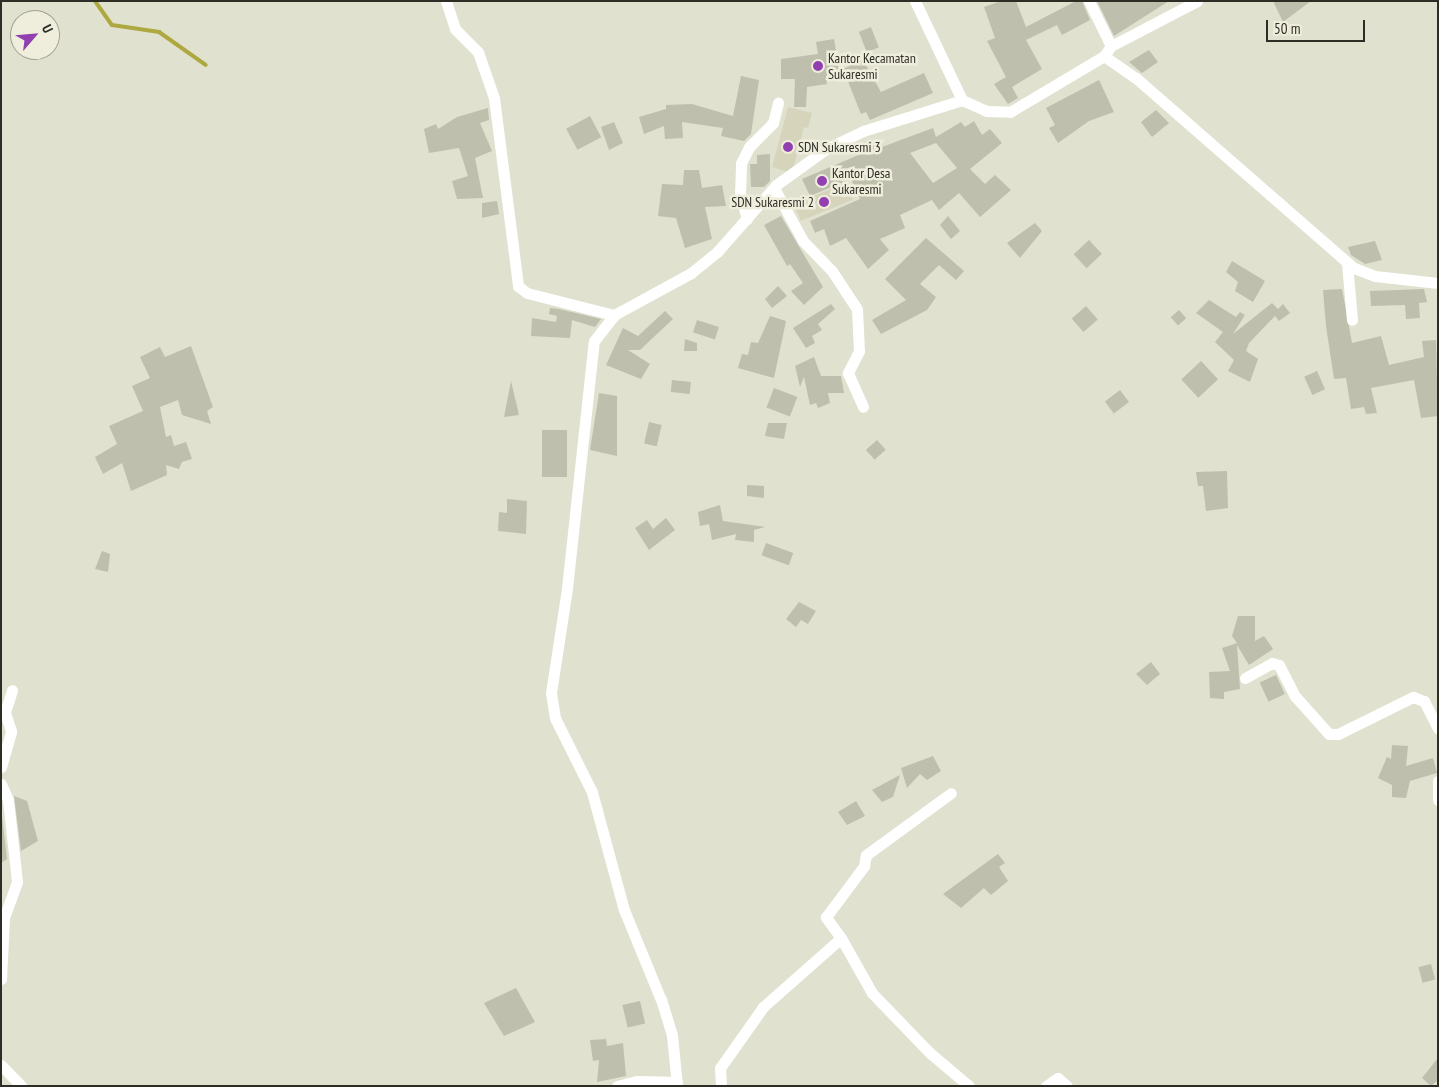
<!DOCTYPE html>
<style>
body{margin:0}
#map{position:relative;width:1439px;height:1087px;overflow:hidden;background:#e1e1d0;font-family:"PT Sans Narrow",sans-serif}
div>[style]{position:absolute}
.built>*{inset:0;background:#d6d5bc;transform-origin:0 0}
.stream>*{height:4px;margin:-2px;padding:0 2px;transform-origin:2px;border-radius:2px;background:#aea841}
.building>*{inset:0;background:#bfbfae;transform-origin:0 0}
.minor>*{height:11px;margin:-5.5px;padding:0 5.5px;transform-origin:5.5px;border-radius:5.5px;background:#fff}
.dots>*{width:14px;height:14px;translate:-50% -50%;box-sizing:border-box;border:2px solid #efeedd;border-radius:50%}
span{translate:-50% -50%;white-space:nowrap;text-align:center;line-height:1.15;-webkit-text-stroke:5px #efeedd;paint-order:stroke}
.poi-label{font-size:14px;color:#2d2d26}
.left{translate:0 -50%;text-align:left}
.right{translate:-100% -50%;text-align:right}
.frame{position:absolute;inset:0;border:2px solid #2d2d26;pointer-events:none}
.north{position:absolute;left:10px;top:10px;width:50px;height:50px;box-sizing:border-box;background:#efeedd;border:1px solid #a1a194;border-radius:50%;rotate:63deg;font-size:14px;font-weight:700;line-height:20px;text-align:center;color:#2d2d26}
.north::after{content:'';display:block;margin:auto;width:18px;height:22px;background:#9240b0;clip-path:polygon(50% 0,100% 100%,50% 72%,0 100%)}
.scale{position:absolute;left:1266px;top:20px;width:99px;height:22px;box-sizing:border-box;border:2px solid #2d2d26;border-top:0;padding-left:6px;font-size:15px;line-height:18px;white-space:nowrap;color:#2d2d26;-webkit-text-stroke:4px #efeedd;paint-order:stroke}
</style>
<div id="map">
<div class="built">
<i style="clip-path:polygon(788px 107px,812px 113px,808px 128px,804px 127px,792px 173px,772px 167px)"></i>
<i style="left:846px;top:183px;width:18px;height:56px;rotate:68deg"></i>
</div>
<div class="stream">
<i style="left:95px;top:1px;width:29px;rotate:55deg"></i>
<i style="left:112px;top:25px;width:48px;rotate:8.5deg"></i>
<i style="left:159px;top:32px;width:57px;rotate:35.1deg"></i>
</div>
<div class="building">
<i style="clip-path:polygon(1001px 1px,1016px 1px,1026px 27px,1076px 1px,1082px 1px,1090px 20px,1062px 35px,1057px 25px,1026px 40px,1042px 69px,1012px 87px,1018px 98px,1008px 104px,994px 84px,1006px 77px,987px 41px,995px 38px,984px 7px)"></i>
<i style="clip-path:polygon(1097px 1px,1169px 1px,1114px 36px)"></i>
<i style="clip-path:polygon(1273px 1px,1311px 1px,1283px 22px)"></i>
<i style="left:871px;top:27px;width:22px;height:13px;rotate:69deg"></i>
<i style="clip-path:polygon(834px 39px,840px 74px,826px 76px,827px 84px,807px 87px,806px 107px,794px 107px,795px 79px,781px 79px,781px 59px,818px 54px,816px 42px)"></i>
<i style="clip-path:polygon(1149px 50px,1158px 62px,1142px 73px,1129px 62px)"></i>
<i style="clip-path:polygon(863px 60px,881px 92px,924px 73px,933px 93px,870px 120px,866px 112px,861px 114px,843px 69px)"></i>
<i style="clip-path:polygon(741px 76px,759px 80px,751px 134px,744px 141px,721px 136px,723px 128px,682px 122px,683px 138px,665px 139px,664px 126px,644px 134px,639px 117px,666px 109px,666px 105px,692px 104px,733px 116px)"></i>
<i style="clip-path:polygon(1099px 80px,1114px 112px,1089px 121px,1058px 143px,1049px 128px,1055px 125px,1046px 108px)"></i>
<i style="clip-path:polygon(488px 108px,489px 120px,480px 123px,492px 151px,475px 158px,483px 198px,457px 199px,452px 181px,468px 176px,459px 148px,429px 153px,424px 129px,436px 124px,438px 129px,457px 117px)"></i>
<i style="clip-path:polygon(1156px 110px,1169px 123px,1152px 137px,1141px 122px)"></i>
<i style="left:590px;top:116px;width:24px;height:27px;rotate:62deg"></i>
<i style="clip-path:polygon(evenodd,974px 121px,982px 135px,990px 129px,1002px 143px,970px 169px,985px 184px,995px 175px,1011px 190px,980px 217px,959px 193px,939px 210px,932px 200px,900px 215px,905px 228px,880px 239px,889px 250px,868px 269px,846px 238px,830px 246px,824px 229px,815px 233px,810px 221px,860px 199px,851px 179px,810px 196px,802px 179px,868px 151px,866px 143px,875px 140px,882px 147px,933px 128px,936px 137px,961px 122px,965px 127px,974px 121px,936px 143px,957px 168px,933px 183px,910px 153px,936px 143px)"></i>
<i style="clip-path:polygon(614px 122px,623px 143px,609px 150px,601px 127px)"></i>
<i style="clip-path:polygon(770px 154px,770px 181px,764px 187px,751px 187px,750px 164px,757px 164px,757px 155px)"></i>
<i style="clip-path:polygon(684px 170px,699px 170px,702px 188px,722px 185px,726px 206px,705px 207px,712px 239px,685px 248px,676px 218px,658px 216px,662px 184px,683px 185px)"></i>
<i style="clip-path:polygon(497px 201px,499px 214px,482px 218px,482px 203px)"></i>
<i style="clip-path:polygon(781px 216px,823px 287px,804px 305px,791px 291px,803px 283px,790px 264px,787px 266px,764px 225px)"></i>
<i style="clip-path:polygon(948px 216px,960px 231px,951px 239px,940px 225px)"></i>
<i style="clip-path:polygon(1035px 223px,1042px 231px,1020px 258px,1007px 243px)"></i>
<i style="clip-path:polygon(926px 238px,964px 271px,956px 280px,939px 265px,920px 284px,936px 297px,927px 310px,881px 334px,872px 320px,906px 300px,885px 279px)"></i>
<i style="left:1089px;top:240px;width:19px;height:21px;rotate:47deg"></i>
<i style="clip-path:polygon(1375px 241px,1382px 260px,1365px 264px,1351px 255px,1348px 247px)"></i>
<i style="clip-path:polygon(1232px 261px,1265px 281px,1253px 302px,1235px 291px,1238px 282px,1226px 272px)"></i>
<i style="clip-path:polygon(778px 286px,787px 296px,772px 308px,765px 299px)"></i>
<i style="clip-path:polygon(1342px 289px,1352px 343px,1381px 336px,1389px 365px,1424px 357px,1422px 341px,1436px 340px,1438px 416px,1421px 418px,1414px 380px,1371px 388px,1377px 413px,1366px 414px,1364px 407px,1351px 409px,1346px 378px,1334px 379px,1326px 326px,1323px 290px)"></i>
<i style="clip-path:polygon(1424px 289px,1427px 302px,1419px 303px,1420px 318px,1406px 319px,1405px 305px,1371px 306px,1370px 291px)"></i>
<i style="clip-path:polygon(1209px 300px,1236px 317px,1240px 312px,1245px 315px,1233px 334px,1272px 303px,1278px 309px,1283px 304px,1290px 313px,1279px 321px,1275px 316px,1249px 343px,1246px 351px,1258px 359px,1250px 382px,1228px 371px,1234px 360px,1215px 342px,1223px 332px,1196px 313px)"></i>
<i style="clip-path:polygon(831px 304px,835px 309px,818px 324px,822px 330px,812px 336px,815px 343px,806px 348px,793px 328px)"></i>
<i style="left:1086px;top:306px;width:18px;height:19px;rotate:49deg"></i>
<i style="clip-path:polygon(550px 308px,559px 309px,601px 319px,595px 327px,572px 320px,570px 338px,531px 336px,532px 318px,556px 322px,557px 316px,549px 314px)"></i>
<i style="left:1179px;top:310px;width:11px;height:11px;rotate:49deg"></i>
<i style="clip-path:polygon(665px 311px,673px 319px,640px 350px,628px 350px,650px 364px,641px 379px,606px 365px,623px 328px,638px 336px)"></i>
<i style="clip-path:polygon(770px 316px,786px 321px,774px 378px,738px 368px,742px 354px,748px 355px,751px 342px,758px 343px)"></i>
<i style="left:697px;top:320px;width:23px;height:13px;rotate:18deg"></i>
<i style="clip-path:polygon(685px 339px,697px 343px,697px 351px,684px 351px)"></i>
<i style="clip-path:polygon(191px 346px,213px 407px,207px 411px,211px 424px,182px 415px,178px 400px,160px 407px,166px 437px,171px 435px,174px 446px,186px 442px,192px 459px,182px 462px,179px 469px,166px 465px,167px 475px,131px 491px,122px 463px,103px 474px,95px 457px,117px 444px,109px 426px,143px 411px,132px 386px,150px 378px,140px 357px,160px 347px,165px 357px)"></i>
<i style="clip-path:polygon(814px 357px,821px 376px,841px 376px,844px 393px,828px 393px,830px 403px,818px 408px,816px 403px,810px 405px,804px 377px,800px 387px,795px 366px)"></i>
<i style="left:1201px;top:361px;width:25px;height:27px;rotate:47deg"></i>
<i style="left:1317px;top:371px;width:20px;height:14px;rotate:66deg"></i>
<i style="left:672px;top:380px;width:19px;height:12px;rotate:6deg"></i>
<i style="clip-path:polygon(511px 381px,519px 415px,504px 417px)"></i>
<i style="left:774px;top:388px;width:25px;height:21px;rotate:21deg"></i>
<i style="left:1120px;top:390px;width:15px;height:19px;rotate:53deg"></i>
<i style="clip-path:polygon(599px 393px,617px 396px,617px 456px,590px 450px)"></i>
<i style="left:649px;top:422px;width:13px;height:22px;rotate:13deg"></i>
<i style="clip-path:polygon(768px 423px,787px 423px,784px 439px,765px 436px)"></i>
<i style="left:542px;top:430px;width:25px;height:47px"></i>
<i style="left:877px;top:440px;width:13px;height:15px;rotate:48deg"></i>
<i style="clip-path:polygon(1227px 471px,1228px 508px,1206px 511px,1203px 486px,1198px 486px,1196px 472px)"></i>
<i style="clip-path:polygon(747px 485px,764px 486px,764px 498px,747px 496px)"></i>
<i style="clip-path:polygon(507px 499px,527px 501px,526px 534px,498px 531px,499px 512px,507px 513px)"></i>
<i style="clip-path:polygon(720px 505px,723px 521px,765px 527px,754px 530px,754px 542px,735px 540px,736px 534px,712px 540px,709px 524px,700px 526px,698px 512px)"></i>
<i style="clip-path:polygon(666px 518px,675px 530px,649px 550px,635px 528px,647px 520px,653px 529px)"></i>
<i style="left:766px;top:543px;width:29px;height:13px;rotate:20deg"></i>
<i style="clip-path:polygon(102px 551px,110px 554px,108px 572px,95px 569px)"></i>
<i style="clip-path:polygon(799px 602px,816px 611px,808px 624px,801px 620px,796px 627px,786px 619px)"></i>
<i style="clip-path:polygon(1238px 616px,1255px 616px,1255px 641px,1264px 636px,1273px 649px,1249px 665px,1237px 645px,1240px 689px,1224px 692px,1224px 699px,1210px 698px,1209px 672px,1230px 671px,1222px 648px,1237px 643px,1232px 636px)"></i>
<i style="clip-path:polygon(1151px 662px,1160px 674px,1147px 685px,1136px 674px)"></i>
<i style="left:1276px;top:675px;width:21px;height:18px;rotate:65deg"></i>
<i style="clip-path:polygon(1392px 745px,1408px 746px,1406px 766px,1433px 758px,1437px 773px,1410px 781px,1406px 798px,1392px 797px,1392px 785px,1378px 778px,1387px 757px,1391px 759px)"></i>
<i style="clip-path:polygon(933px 756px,941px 771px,927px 780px,920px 774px,907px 788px,901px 768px)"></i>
<i style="clip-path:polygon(900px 775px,893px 797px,882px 802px,872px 790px)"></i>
<i style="clip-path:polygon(14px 796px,27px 801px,38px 841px,21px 851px)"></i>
<i style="clip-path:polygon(856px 801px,865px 816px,847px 825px,838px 812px)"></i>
<i style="clip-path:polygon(1px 807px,7px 859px,1px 863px)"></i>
<i style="clip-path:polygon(998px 854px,1005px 863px,999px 867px,1008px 881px,991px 895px,984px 888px,961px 908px,943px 894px)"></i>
<i style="left:1431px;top:964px;width:16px;height:13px;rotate:75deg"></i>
<i style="clip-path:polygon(516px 988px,535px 1022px,504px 1036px,484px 1003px)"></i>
<i style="left:640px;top:1001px;width:23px;height:18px;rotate:77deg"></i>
<i style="clip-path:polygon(606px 1039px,607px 1046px,623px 1043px,626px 1076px,597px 1082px,599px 1060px,593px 1061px,590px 1040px)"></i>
<i style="clip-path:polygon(1438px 1058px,1438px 1080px,1431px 1086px,1422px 1078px)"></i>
</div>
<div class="minor">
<i style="left:446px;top:1px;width:29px;rotate:72deg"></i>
<i style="left:455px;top:29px;width:33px;rotate:45deg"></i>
<i style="left:478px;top:52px;width:49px;rotate:70.8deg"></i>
<i style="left:494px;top:98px;width:190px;rotate:82.7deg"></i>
<i style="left:518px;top:286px;width:11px;rotate:38deg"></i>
<i style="left:527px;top:293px;width:90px;rotate:14.2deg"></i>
<i style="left:915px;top:1px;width:110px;rotate:64.6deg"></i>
<i style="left:1111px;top:46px;width:97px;rotate:-27.6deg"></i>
<i style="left:1104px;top:56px;width:39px;rotate:35deg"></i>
<i style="left:1136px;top:78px;width:289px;rotate:41.1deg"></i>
<i style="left:1354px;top:268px;width:22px;rotate:21deg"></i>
<i style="left:1375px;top:276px;width:63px;rotate:6.3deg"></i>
<i style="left:774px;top:188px;width:60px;rotate:61.3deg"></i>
<i style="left:803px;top:241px;width:42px;rotate:46deg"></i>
<i style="left:832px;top:271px;width:45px;rotate:56.7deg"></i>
<i style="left:857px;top:309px;width:42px;rotate:87.3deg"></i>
<i style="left:859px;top:351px;width:25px;rotate:117deg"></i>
<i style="left:848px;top:373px;width:37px;rotate:66deg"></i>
<i style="left:747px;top:219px;width:25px;rotate:-106deg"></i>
<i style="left:740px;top:195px;width:32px;rotate:-88deg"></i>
<i style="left:741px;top:163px;width:18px;rotate:-63deg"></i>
<i style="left:749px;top:147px;width:34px;rotate:-45deg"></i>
<i style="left:773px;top:123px;width:21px;rotate:-76deg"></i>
<i style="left:1347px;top:263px;width:57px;rotate:85deg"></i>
<i style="left:1245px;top:678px;width:31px;rotate:-29deg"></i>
<i style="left:1272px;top:663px;width:7px;rotate:16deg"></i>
<i style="left:1279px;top:665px;width:34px;rotate:63deg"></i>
<i style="left:1294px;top:695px;width:52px;rotate:48.1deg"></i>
<i style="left:1329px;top:734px;width:9px"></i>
<i style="left:1338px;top:734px;width:84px;rotate:-26.3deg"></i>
<i style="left:1413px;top:697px;width:12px;rotate:20deg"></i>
<i style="left:1424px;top:701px;width:31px;rotate:63deg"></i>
<i style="left:1px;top:767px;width:37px;rotate:-74deg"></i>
<i style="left:11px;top:731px;width:20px;rotate:-108deg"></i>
<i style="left:5px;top:712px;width:23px;rotate:-72deg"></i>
<i style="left:1438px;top:781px;width:19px;rotate:90deg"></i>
<i style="left:1px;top:784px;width:17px;rotate:66deg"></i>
<i style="left:8px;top:800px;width:82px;rotate:83.7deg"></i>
<i style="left:17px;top:882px;width:38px;rotate:110deg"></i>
<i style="left:4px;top:918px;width:61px;rotate:92.8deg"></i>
<i style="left:841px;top:938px;width:26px;rotate:-126deg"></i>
<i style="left:826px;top:917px;width:64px;rotate:-53.3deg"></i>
<i style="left:864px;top:866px;width:11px;rotate:-80deg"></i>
<i style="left:866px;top:855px;width:105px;rotate:-36.1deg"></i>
<i style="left:1px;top:1065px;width:29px;rotate:46deg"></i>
<i style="left:617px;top:1086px;width:21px;rotate:-14deg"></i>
<i style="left:637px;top:1081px;width:40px;rotate:1.4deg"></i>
<i style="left:677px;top:1086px;width:51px;rotate:-95.6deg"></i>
<i style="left:672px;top:1035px;width:37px;rotate:-107deg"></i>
<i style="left:661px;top:1000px;width:97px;rotate:-112.3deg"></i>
<i style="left:624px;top:910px;width:122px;rotate:-105.2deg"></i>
<i style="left:592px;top:792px;width:83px;rotate:-116.6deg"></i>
<i style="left:555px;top:718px;width:25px;rotate:-99deg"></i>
<i style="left:551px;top:693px;width:106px;rotate:-81.3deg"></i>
<i style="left:567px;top:588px;width:248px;rotate:-83.8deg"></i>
<i style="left:594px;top:341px;width:33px;rotate:-52deg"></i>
<i style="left:614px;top:315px;width:88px;rotate:-28.6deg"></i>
<i style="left:691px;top:273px;width:33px;rotate:-39deg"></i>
<i style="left:717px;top:252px;width:89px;rotate:-48.6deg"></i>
<i style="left:776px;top:185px;width:62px;rotate:-35.8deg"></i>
<i style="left:826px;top:149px;width:41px;rotate:-25.9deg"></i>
<i style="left:863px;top:131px;width:104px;rotate:-17.4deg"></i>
<i style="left:962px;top:100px;width:27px;rotate:24deg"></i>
<i style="left:987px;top:111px;width:23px;rotate:2deg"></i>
<i style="left:1010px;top:112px;width:109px;rotate:-30.8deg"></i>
<i style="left:1104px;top:56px;width:12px;rotate:-55deg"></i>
<i style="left:1111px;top:46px;width:50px;rotate:-116.1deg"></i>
<i style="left:721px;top:1086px;width:18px;rotate:-93deg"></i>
<i style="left:720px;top:1068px;width:75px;rotate:-54.8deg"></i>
<i style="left:763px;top:1007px;width:104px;rotate:-41.5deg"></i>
<i style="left:841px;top:938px;width:63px;rotate:60.6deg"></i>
<i style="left:872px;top:993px;width:83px;rotate:46deg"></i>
<i style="left:930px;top:1053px;width:51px;rotate:40.2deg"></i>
<i style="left:1046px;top:1086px;width:14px;rotate:-34deg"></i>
<i style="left:1058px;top:1078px;width:12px;rotate:42deg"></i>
</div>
<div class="dots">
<i style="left:818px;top:66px;background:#9240b0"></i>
<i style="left:788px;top:147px;background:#9240b0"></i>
<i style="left:822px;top:181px;background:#9240b0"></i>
<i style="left:824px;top:202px;background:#9240b0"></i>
</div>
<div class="poi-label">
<span class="left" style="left:828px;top:66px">Kantor Kecamatan<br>Sukaresmi</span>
<span class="left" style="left:798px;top:147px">SDN Sukaresmi 3</span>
<span class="left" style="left:832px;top:181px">Kantor Desa<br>Sukaresmi</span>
<span class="right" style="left:814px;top:202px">SDN Sukaresmi 2</span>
</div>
<div class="frame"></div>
<div class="north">U</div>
<div class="scale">50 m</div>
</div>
